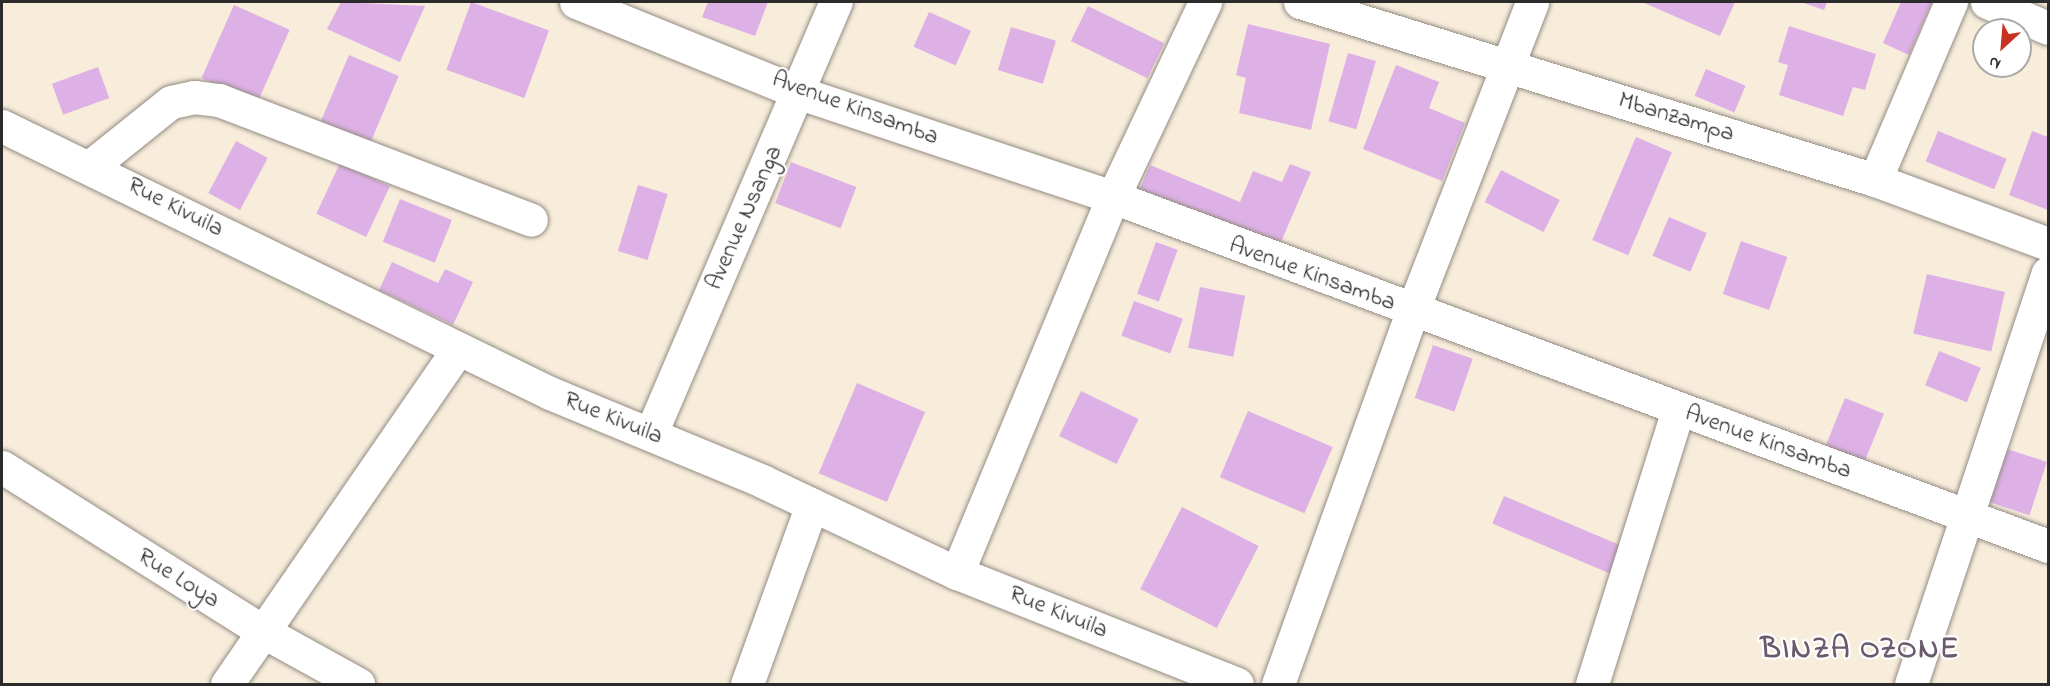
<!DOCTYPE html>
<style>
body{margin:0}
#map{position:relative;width:2050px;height:686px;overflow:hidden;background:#f8ecdb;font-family:"Indie Flower",sans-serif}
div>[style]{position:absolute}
.building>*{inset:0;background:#deb1e6;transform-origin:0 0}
.roads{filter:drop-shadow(0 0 2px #928c83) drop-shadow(0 0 2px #928c83)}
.minor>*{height:33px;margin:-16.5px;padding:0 16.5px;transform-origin:16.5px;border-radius:16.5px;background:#fff}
span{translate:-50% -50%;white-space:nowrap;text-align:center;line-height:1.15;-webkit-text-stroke:4.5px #fff;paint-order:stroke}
.street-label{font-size:24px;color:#2b2b2b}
.district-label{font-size:30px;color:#6a5a6c;font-weight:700;letter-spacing:1.5px}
.frame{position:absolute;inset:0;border:3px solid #2b2b2b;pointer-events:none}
.north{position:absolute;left:1972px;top:18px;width:60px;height:60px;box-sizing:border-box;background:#fff;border:2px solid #aaa;border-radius:50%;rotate:206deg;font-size:16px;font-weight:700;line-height:24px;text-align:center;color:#2b2b2b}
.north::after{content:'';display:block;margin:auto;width:21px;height:27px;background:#c8321e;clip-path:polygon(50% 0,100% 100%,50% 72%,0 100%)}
</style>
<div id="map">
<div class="building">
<i style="clip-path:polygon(341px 2px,425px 6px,400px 62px,327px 29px)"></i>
<i style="left:471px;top:2px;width:83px;height:72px;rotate:20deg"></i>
<i style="clip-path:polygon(708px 2px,768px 2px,755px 36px,702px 17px)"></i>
<i style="clip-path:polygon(1642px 2px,1735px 2px,1720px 36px)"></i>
<i style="clip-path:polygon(1801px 2px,1827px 2px,1824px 10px)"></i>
<i style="clip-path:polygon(1901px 2px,1932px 2px,1909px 55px,1883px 43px)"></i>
<i style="left:234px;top:5px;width:61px;height:80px;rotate:24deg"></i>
<i style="left:1088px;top:6px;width:85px;height:39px;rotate:26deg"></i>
<i style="left:929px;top:12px;width:46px;height:38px;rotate:24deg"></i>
<i style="clip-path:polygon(1248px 24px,1330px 44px,1311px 130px,1239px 113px,1246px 78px,1236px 75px)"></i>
<i style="clip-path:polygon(1789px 26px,1876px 54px,1865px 90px,1853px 87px,1843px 116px,1779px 95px,1788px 65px,1778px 62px)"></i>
<i style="left:1011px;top:27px;width:47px;height:45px;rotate:17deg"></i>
<i style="left:1348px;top:53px;width:29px;height:71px;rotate:16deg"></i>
<i style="left:349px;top:55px;width:54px;height:74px;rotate:23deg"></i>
<i style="clip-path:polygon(1396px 65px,1439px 82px,1429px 108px,1465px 123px,1442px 181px,1363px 149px)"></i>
<i style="left:98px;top:67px;width:33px;height:49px;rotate:70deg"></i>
<i style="left:1706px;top:69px;width:43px;height:29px;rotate:23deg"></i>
<i style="left:1938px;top:131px;width:74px;height:33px;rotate:22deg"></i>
<i style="clip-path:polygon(2032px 131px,2048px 137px,2048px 210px,2009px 195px)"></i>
<i style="left:1636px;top:137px;width:39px;height:112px;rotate:23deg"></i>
<i style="left:236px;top:141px;width:36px;height:59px;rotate:28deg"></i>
<i style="left:791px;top:162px;width:70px;height:44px;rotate:21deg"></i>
<i style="left:340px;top:163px;width:55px;height:56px;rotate:25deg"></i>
<i style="clip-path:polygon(1290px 164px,1311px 172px,1278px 249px,1139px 191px,1150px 165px,1240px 202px,1253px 171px,1282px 182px)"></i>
<i style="left:1501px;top:170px;width:66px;height:36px;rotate:27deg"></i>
<i style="left:638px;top:185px;width:31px;height:69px;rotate:17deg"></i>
<i style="left:400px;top:199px;width:56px;height:46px;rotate:22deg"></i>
<i style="left:1669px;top:217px;width:41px;height:42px;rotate:23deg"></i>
<i style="left:1741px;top:241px;width:49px;height:56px;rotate:19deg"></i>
<i style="left:1156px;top:242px;width:23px;height:55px;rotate:20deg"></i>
<i style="clip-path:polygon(392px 262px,438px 283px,445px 269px,473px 282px,453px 325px,379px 290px)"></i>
<i style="left:1927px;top:274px;width:80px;height:61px;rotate:13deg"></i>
<i style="left:1200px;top:287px;width:46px;height:62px;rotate:11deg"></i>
<i style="left:1134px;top:301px;width:52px;height:37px;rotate:20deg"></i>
<i style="left:1433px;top:345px;width:42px;height:56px;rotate:19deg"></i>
<i style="left:1939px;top:351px;width:45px;height:37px;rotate:22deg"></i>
<i style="left:857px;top:383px;width:74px;height:98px;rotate:23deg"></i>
<i style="left:1081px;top:391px;width:64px;height:50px;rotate:26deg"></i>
<i style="left:1845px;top:398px;width:42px;height:58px;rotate:22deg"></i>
<i style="left:1248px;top:411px;width:92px;height:72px;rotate:23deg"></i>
<i style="left:2004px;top:448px;width:45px;height:56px;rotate:18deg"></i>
<i style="left:1504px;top:496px;width:127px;height:30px;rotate:23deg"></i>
<i style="left:1182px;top:507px;width:86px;height:92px;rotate:27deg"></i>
</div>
<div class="roads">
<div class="minor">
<i style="left:576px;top:2px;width:242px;rotate:22.1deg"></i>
<i style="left:800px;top:93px;width:330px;rotate:18.4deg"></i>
<i style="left:1113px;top:197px;width:998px;rotate:20.47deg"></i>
<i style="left:1300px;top:2px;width:602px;rotate:17.2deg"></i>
<i style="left:1875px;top:180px;width:184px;rotate:20.3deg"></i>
<i style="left:1987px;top:2px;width:66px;rotate:23.1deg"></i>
<i style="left:2px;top:126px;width:610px;rotate:25.98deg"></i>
<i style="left:550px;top:393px;width:230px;rotate:22.5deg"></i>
<i style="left:762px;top:481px;width:216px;rotate:25.3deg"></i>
<i style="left:957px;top:573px;width:301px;rotate:21.6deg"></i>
<i style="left:91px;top:166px;width:102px;rotate:-38.7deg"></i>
<i style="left:171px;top:102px;width:24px;rotate:-12deg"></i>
<i style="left:194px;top:97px;width:25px;rotate:7deg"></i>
<i style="left:219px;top:100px;width:334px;rotate:21deg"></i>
<i style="left:1875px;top:180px;width:194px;rotate:-66.9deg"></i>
<i style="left:651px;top:433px;width:469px;rotate:-66.8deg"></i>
<i style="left:2px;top:467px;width:307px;rotate:32.2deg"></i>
<i style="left:262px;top:631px;width:110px;rotate:28.9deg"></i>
<i style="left:957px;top:573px;width:407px;rotate:-67.5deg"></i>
<i style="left:1113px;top:197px;width:216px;rotate:-64.7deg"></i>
<i style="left:227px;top:684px;width:407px;rotate:-55.4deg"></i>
<i style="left:747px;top:684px;width:191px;rotate:-70.1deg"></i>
<i style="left:1278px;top:684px;width:395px;rotate:-70.2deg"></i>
<i style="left:1412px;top:312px;width:332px;rotate:-68.8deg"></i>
<i style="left:1592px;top:684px;width:287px;rotate:-72.6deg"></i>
<i style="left:1911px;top:684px;width:433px;rotate:-71.6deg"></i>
</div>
</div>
<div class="street-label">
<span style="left:855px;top:109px;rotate:20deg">Avenue Kinsamba</span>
<span style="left:1676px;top:118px;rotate:17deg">Mbanzampa</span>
<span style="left:175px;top:208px;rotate:27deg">Rue Kivuila</span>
<span style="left:745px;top:218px;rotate:-66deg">Avenue Nsanga</span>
<span style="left:1312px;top:275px;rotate:20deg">Avenue Kinsamba</span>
<span style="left:613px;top:419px;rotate:22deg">Rue Kivuila</span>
<span style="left:1768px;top:443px;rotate:20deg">Avenue Kinsamba</span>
<span style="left:178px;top:579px;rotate:32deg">Rue Loya</span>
<span style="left:1058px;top:613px;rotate:22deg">Rue Kivuila</span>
</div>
<div class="district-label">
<span style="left:1860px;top:650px">BINZA OZONE</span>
</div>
<div class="frame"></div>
<div class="north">N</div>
</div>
